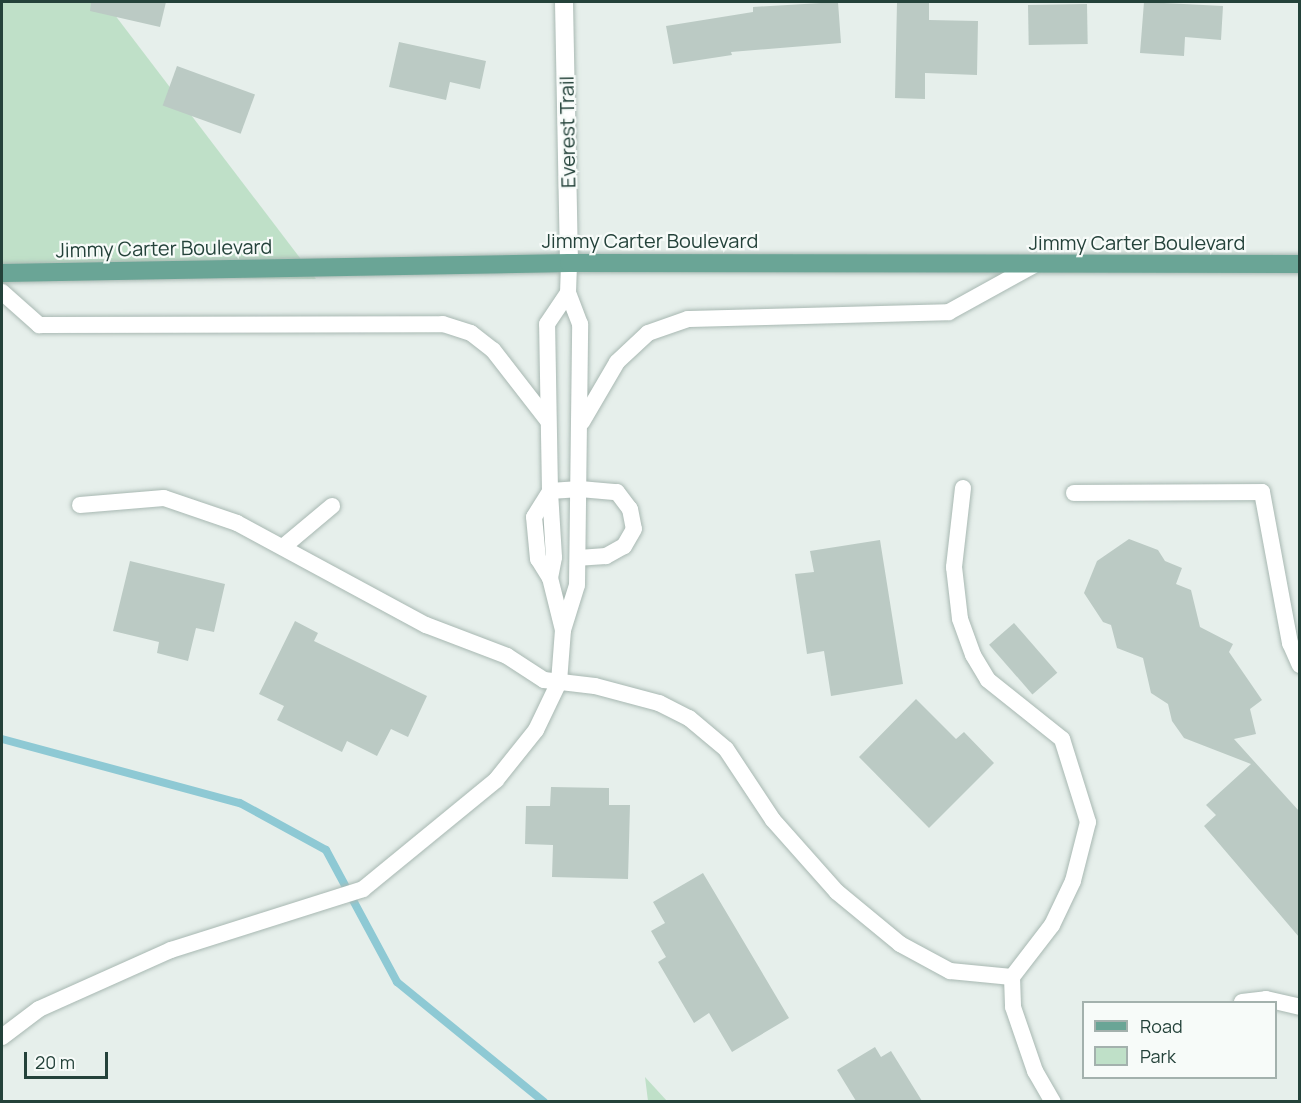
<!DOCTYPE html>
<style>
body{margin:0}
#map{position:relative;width:1301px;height:1103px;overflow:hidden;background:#e6efeb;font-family:Manrope,sans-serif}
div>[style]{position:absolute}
.green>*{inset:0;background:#bfe0c8}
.stream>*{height:8px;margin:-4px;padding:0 4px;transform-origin:4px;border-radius:4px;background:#8ec9d4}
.building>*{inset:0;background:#bbcac4;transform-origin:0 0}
.roads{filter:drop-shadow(0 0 2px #a8b8b2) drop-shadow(0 0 2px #a8b8b2)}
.lane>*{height:16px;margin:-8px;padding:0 8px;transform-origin:8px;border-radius:8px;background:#fff}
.street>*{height:18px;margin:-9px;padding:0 9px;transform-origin:9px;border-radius:9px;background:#fff}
.primary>*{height:18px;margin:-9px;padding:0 9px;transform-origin:9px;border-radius:9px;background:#6aa596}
span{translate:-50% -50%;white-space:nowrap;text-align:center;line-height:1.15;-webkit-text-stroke:4.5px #f7fbf9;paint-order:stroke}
.street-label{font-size:20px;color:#24423a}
.frame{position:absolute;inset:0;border:3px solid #24423a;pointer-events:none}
.legend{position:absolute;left:1082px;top:1001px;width:195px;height:78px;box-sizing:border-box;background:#f7fbf9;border:2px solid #a3b1ad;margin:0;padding:8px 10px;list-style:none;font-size:18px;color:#24423a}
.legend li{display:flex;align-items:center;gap:12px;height:30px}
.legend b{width:30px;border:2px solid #a3b1ad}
.scale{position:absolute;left:24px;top:1052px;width:84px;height:27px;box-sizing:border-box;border:3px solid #24423a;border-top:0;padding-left:8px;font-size:18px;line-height:21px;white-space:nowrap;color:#24423a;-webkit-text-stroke:4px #f7fbf9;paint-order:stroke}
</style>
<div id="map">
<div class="green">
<i style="clip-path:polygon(2px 2px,105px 2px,316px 279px,2px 276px)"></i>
<i style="clip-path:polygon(645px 1077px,667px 1101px,648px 1101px)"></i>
</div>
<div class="stream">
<i style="left:2px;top:739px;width:246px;rotate:15.1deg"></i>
<i style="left:240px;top:803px;width:98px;rotate:28.7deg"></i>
<i style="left:326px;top:850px;width:150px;rotate:61.7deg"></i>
<i style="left:397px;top:982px;width:190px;rotate:39.2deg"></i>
</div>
<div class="building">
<i style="clip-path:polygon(91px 2px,166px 2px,160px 27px,90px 11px)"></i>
<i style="clip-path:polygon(838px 2px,841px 43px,731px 52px,732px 55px,673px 64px,666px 26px,753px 12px,753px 7px)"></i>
<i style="clip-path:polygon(897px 2px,929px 2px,929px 20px,978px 21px,977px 75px,925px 73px,925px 99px,895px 98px)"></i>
<i style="clip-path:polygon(1144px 2px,1223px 6px,1221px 40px,1185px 37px,1184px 56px,1140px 53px)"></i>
<i style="left:1087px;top:4px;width:40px;height:59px;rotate:89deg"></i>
<i style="clip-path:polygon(399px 42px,486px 61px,480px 89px,450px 82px,446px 100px,389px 87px)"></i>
<i style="left:177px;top:66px;width:83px;height:42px;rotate:20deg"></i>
<i style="clip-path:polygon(1129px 539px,1158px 550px,1165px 561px,1182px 568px,1176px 584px,1191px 590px,1200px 627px,1233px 644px,1229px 652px,1262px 700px,1250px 709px,1256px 734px,1234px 739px,1299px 811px,1299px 937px,1204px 826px,1216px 815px,1206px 805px,1251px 764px,1184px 738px,1172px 721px,1168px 704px,1151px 693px,1143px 658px,1117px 648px,1111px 625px,1103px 622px,1084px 593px,1097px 561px)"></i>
<i style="clip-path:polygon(880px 540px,903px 684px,831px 696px,824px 651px,807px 654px,795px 574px,814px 572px,810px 551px)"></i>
<i style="clip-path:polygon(130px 561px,225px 584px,214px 632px,196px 628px,188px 661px,157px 653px,159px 642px,113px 631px)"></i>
<i style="clip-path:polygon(295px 621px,318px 633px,314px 641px,427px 696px,408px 737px,391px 729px,377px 756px,347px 741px,342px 752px,277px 720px,284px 706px,259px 694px)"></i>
<i style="left:1014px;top:623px;width:66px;height:33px;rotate:49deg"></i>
<i style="clip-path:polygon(916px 699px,956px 739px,964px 732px,994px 763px,929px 828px,859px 757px)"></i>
<i style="clip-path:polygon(551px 787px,609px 788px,609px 805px,630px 805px,628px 879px,552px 877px,553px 845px,525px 844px,526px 806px,550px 806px)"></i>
<i style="clip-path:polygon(703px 873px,789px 1018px,732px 1052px,709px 1013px,694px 1023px,658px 962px,666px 957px,651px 931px,665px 923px,653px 902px)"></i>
<i style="clip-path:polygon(875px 1047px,881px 1057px,891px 1051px,922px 1101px,856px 1101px,837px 1070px)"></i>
</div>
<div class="roads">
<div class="lane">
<i style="left:2px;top:292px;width:50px;rotate:41.7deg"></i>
<i style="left:39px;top:325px;width:404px;rotate:-0.1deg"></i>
<i style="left:443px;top:324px;width:29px;rotate:18deg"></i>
<i style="left:471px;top:333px;width:28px;rotate:38deg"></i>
<i style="left:493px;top:350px;width:90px;rotate:52.2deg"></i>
<i style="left:582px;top:422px;width:69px;rotate:-59.7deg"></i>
<i style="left:617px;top:362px;width:42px;rotate:-43.1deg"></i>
<i style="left:648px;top:333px;width:42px;rotate:-19.3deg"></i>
<i style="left:688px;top:319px;width:261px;rotate:-1.5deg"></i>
<i style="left:949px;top:312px;width:99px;rotate:-28.9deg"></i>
<i style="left:963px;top:488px;width:80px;rotate:96.5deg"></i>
<i style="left:954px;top:567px;width:52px;rotate:83.4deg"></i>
<i style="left:960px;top:619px;width:38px;rotate:70deg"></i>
<i style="left:973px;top:655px;width:29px;rotate:59deg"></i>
<i style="left:988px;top:680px;width:95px;rotate:38.6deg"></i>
<i style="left:1062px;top:739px;width:87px;rotate:72.6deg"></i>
<i style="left:1088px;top:822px;width:61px;rotate:104.3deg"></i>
<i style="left:1073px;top:881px;width:49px;rotate:115.5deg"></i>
<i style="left:1052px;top:925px;width:66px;rotate:127.6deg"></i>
<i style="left:1012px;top:977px;width:30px;rotate:88deg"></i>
<i style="left:1013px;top:1007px;width:68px;rotate:71deg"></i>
<i style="left:1035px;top:1071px;width:36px;rotate:60deg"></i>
<i style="left:1074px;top:493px;width:188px;rotate:-0.3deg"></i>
<i style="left:1262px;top:492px;width:154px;rotate:79.5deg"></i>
<i style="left:1290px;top:643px;width:24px;rotate:66deg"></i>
<i style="left:80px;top:505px;width:84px;rotate:-4.8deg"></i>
<i style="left:164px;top:498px;width:77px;rotate:18.9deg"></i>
<i style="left:237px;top:523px;width:215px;rotate:28.4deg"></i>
<i style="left:426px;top:625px;width:87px;rotate:20.9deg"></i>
<i style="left:507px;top:656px;width:44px;rotate:33deg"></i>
<i style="left:544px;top:680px;width:51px;rotate:6.7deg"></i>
<i style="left:595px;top:686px;width:66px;rotate:14.9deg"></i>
<i style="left:659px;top:703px;width:34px;rotate:27deg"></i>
<i style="left:689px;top:718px;width:48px;rotate:40deg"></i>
<i style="left:726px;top:749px;width:85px;rotate:56.5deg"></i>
<i style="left:773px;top:820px;width:96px;rotate:48.4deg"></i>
<i style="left:837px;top:892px;width:82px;rotate:39.5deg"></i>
<i style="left:900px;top:944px;width:57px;rotate:28.4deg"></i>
<i style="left:950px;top:971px;width:62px;rotate:5.5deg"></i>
<i style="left:283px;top:547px;width:64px;rotate:-39.9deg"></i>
<i style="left:550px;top:578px;width:21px;rotate:-79deg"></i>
<i style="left:554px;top:557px;width:66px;rotate:-93.5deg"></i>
<i style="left:550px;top:491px;width:30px;rotate:-4deg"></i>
<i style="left:580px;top:489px;width:37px;rotate:5deg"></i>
<i style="left:617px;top:492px;width:21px;rotate:53deg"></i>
<i style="left:630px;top:509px;width:20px;rotate:79deg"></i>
<i style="left:634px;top:529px;width:20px;rotate:120deg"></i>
<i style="left:624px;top:546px;width:21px;rotate:151deg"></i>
<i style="left:606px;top:556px;width:27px;rotate:176deg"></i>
<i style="left:563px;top:630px;width:54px;rotate:-104deg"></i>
<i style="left:550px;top:578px;width:22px;rotate:-122deg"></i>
<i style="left:538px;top:559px;width:42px;rotate:-95.4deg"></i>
<i style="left:534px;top:517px;width:31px;rotate:-58deg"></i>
<i style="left:550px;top:491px;width:167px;rotate:-91deg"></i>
<i style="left:547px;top:324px;width:37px;rotate:-56deg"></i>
<i style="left:1242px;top:1002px;width:24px;rotate:-7deg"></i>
<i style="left:1266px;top:999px;width:35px;rotate:13deg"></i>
<i style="left:2px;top:1037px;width:46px;rotate:-37.1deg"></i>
<i style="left:39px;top:1009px;width:145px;rotate:-24.1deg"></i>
<i style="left:171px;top:950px;width:201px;rotate:-17.6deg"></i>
<i style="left:363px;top:889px;width:172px;rotate:-39.3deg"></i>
<i style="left:496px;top:780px;width:64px;rotate:-51.3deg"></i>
<i style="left:536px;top:730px;width:53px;rotate:-64.4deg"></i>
<i style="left:559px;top:682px;width:52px;rotate:-85.6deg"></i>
<i style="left:563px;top:630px;width:47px;rotate:-72.7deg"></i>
<i style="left:577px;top:585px;width:261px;rotate:-89.3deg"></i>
<i style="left:580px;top:324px;width:33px;rotate:-111deg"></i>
<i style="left:568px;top:293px;width:30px;rotate:-88deg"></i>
</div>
<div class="street">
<i style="left:564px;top:2px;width:261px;rotate:88.9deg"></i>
</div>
<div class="primary">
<i style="left:2px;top:273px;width:567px;rotate:-1.01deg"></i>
<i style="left:569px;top:263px;width:731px;rotate:0.08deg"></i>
</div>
</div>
<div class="street-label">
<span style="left:567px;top:132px;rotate:-91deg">Everest Trail</span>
<span style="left:650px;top:240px">Jimmy Carter Boulevard</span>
<span style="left:1137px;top:242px">Jimmy Carter Boulevard</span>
<span style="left:164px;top:248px;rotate:-1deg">Jimmy Carter Boulevard</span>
</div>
<div class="frame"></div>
<ul class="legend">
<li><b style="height:8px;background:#6aa596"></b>Road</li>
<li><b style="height:16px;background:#bfe0c8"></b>Park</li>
</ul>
<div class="scale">20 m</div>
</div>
